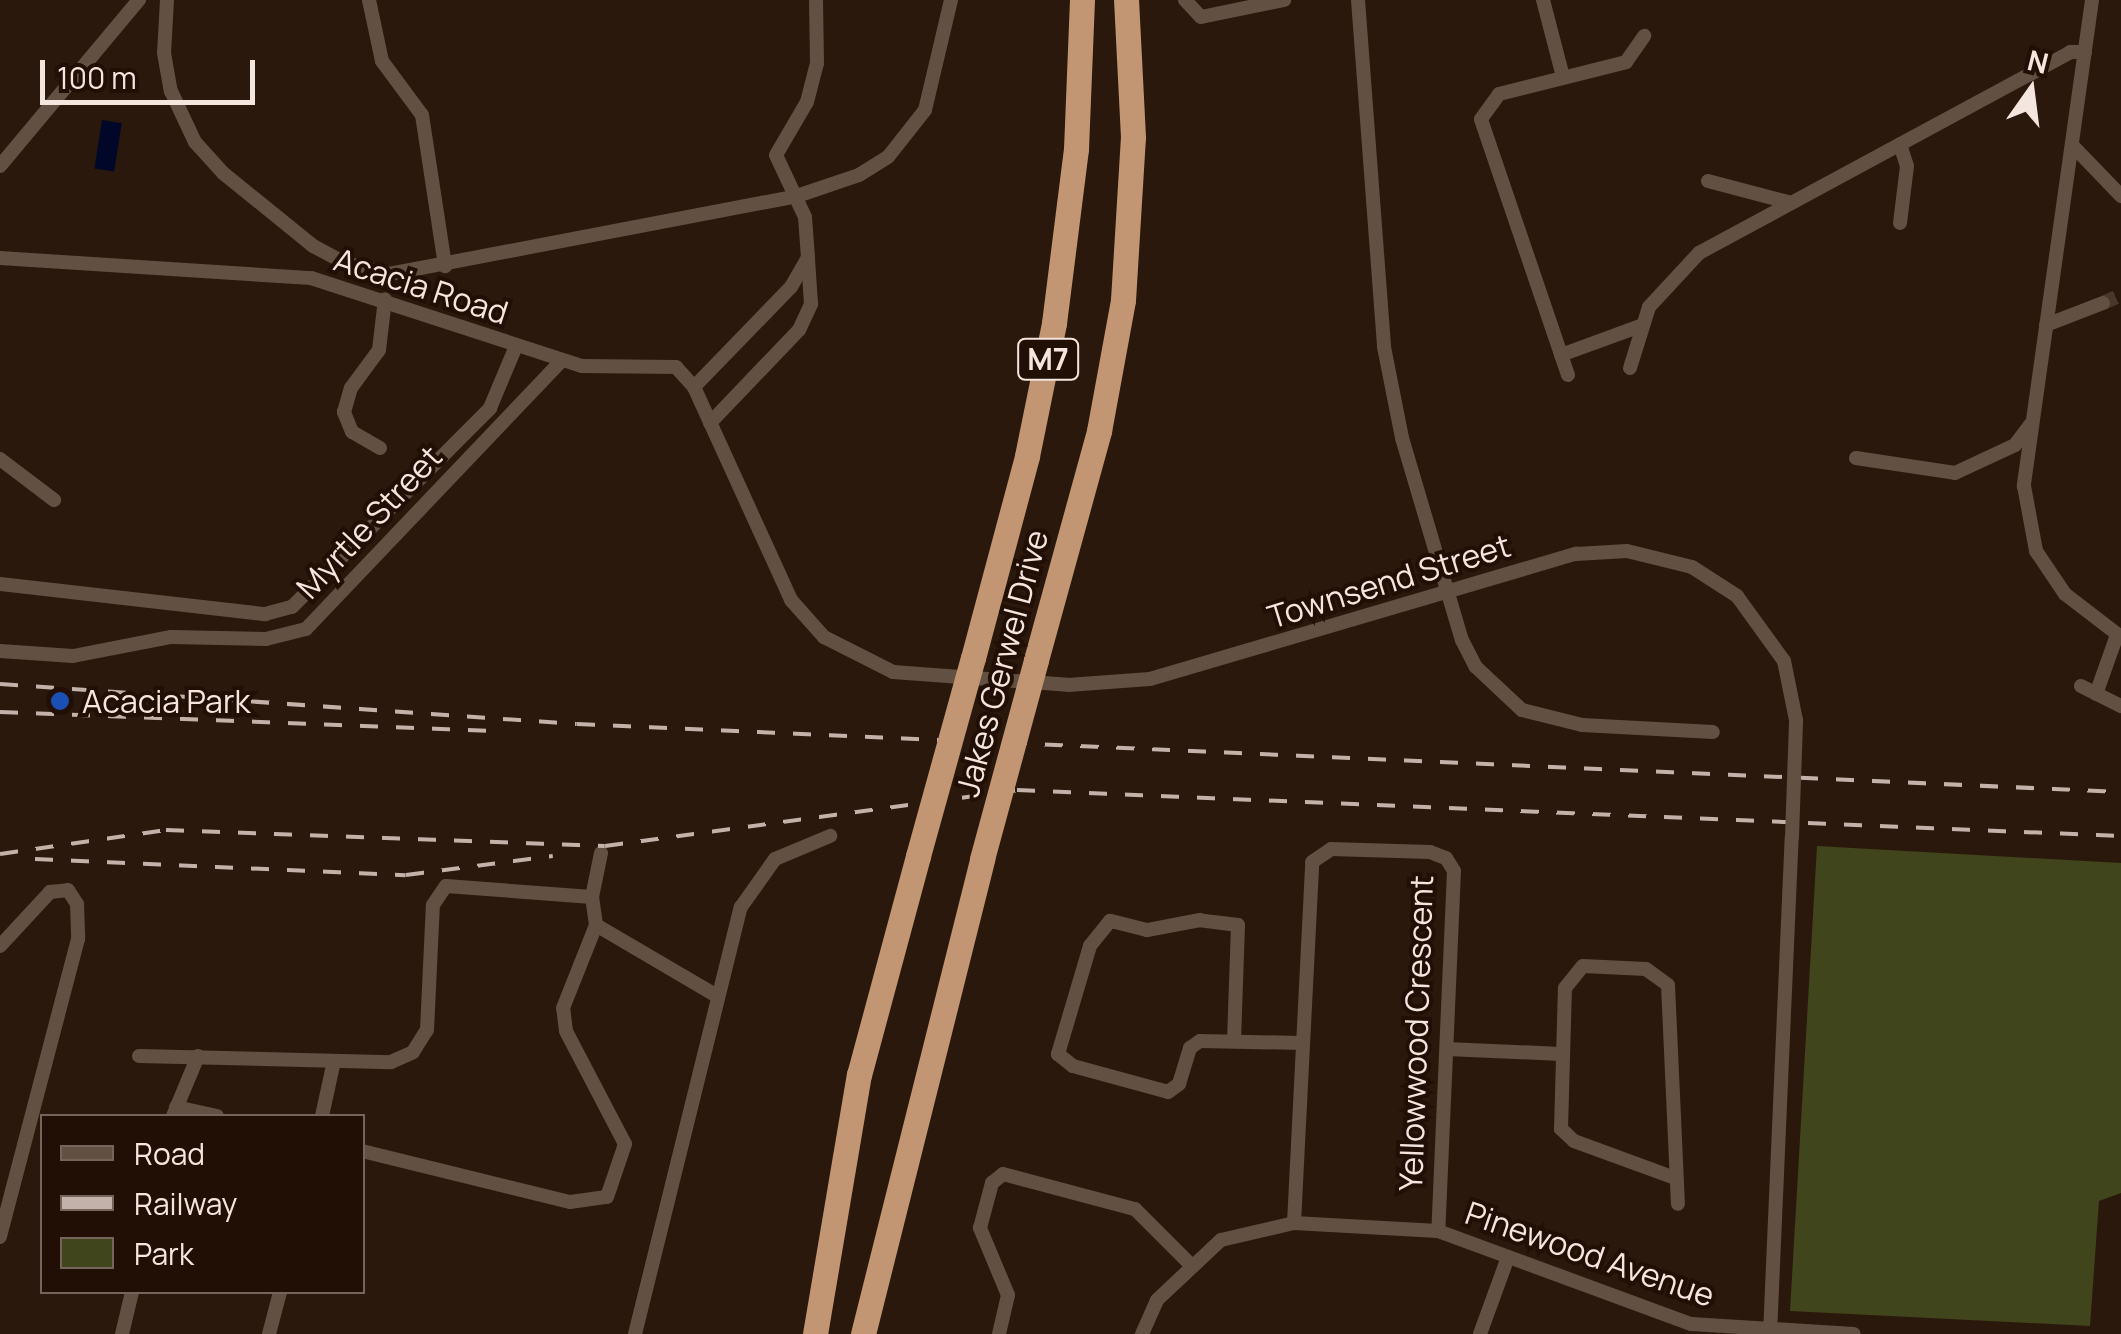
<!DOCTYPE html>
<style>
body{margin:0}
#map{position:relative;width:2121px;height:1334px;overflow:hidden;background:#2b180c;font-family:Manrope,sans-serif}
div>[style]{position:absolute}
.green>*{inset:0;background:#40451b}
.water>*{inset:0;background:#000728;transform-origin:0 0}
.street-tunnel>*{height:14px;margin-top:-7px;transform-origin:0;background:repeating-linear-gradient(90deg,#49372c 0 14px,transparent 0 21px)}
.street>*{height:14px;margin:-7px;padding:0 7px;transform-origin:7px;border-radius:7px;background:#625042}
.highway>*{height:25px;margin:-12.5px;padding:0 12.5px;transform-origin:12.5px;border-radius:12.5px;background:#c39673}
.rail>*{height:4px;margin-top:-2px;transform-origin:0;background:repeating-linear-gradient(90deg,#c2b2aa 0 18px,transparent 0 36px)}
.street-bridge>*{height:14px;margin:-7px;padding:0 7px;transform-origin:7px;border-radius:7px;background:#625042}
.highway-bridge>*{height:25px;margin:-12.5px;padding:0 12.5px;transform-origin:12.5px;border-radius:12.5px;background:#c39673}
.dots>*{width:28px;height:28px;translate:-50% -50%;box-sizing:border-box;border:5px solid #210e04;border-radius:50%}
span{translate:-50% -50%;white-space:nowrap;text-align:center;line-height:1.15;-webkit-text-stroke:8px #210e04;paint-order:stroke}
.shield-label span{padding:2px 8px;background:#210e04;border:2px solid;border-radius:8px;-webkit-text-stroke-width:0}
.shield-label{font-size:30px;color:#f4e5de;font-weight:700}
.street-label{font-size:32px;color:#f4e5de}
.poi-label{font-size:32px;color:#f4e5de}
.left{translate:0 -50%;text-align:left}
.legend{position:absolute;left:40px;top:1114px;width:325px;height:180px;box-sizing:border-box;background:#210e04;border:2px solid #75645b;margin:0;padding:12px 18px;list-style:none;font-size:30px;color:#f4e5de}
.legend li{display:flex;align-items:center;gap:20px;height:50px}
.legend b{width:50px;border:2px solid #75645b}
.north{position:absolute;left:1981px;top:40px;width:100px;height:100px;-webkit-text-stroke:8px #210e04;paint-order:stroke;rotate:14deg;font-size:28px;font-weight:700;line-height:40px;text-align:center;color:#f4e5de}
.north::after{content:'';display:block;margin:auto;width:35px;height:45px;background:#f4e5de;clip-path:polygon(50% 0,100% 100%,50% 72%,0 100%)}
.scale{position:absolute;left:40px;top:60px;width:215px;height:45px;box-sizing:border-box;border:5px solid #f4e5de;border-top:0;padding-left:12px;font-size:30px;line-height:35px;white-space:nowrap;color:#f4e5de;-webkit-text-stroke:8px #210e04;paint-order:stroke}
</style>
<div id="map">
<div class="green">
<i style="clip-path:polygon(1817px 846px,2121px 863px,2121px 1193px,2099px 1201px,2090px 1326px,1790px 1311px)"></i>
</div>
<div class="water">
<i style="left:102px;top:120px;width:20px;height:49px;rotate:9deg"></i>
</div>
<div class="street-tunnel">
<i style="left:2103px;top:303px;width:20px;rotate:-24deg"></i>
</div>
<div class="street">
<i style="left:167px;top:0;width:53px;rotate:93.2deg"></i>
<i style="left:164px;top:53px;width:39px;rotate:80deg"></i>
<i style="left:171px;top:91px;width:56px;rotate:64.8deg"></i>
<i style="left:195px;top:142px;width:42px;rotate:47.9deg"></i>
<i style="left:223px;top:173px;width:116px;rotate:39deg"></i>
<i style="left:313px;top:246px;width:36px;rotate:28deg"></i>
<i style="left:345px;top:263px;width:45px;rotate:14deg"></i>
<i style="left:389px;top:274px;width:412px;rotate:-10.8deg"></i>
<i style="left:794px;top:197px;width:69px;rotate:-18.7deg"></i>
<i style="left:859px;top:175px;width:34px;rotate:-32deg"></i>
<i style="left:888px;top:157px;width:60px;rotate:-51.8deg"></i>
<i style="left:925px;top:110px;width:113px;rotate:-76.7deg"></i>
<i style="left:369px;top:0;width:62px;rotate:78deg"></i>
<i style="left:382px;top:61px;width:67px;rotate:53.5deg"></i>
<i style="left:422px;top:115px;width:153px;rotate:81.3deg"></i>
<i style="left:1185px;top:0;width:23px;rotate:47deg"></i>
<i style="left:1201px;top:17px;width:85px;rotate:-11.6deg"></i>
<i style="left:1358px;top:0;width:348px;rotate:85.7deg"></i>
<i style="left:1384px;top:347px;width:93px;rotate:78.8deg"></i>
<i style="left:1402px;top:438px;width:211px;rotate:73.5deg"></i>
<i style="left:1462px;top:640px;width:30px;rotate:63deg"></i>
<i style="left:1476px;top:667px;width:63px;rotate:43.1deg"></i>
<i style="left:1522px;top:710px;width:62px;rotate:14deg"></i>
<i style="left:1582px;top:725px;width:131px;rotate:3.1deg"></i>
<i style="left:1543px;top:0;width:80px;rotate:75.4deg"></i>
<i style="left:2092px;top:0;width:491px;rotate:98deg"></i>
<i style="left:2024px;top:486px;width:66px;rotate:79.5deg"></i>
<i style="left:2036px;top:551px;width:52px;rotate:56deg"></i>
<i style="left:2065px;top:594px;width:71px;rotate:37.5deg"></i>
<i style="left:2072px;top:145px;width:71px;rotate:46.1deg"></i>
<i style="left:0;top:166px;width:217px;rotate:-50.1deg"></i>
<i style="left:1708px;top:181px;width:83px;rotate:14.7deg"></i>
<i style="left:1900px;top:223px;width:57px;rotate:-83deg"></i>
<i style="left:1907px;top:166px;width:23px;rotate:-108deg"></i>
<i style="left:0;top:258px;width:312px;rotate:3.7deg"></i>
<i style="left:311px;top:278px;width:285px;rotate:18deg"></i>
<i style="left:582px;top:366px;width:94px;rotate:0.6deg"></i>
<i style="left:676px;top:367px;width:27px;rotate:48deg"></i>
<i style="left:694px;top:387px;width:234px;rotate:65.5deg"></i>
<i style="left:791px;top:600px;width:50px;rotate:48.3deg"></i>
<i style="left:824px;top:637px;width:77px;rotate:26.9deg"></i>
<i style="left:893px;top:672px;width:175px;rotate:4.2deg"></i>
<i style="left:1068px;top:685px;width:82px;rotate:-4.2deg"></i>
<i style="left:1150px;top:679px;width:444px;rotate:-16.4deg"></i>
<i style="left:1576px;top:554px;width:51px;rotate:-3.4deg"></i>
<i style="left:1627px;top:551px;width:67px;rotate:13.8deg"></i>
<i style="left:1692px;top:567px;width:54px;rotate:32.8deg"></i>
<i style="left:1737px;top:596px;width:80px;rotate:54.1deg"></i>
<i style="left:1784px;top:661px;width:60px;rotate:78.5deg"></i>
<i style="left:2046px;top:325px;width:61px;rotate:-21.1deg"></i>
<i style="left:1561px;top:355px;width:87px;rotate:-20.1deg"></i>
<i style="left:1630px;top:368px;width:64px;rotate:-72.7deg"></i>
<i style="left:1649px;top:307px;width:74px;rotate:-47.2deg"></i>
<i style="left:1699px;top:253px;width:422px;rotate:-28.4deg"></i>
<i style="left:2070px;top:52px;width:15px"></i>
<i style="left:1568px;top:375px;width:270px;rotate:-108.8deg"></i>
<i style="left:1481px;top:119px;width:31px;rotate:-54deg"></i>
<i style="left:1499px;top:94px;width:131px;rotate:-14.1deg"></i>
<i style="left:1626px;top:62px;width:32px;rotate:-55deg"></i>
<i style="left:694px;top:387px;width:139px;rotate:-45.9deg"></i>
<i style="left:791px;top:287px;width:34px;rotate:-60deg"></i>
<i style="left:808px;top:258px;width:41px;rotate:-94.2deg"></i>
<i style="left:805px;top:217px;width:68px;rotate:-115.1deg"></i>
<i style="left:776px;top:155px;width:61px;rotate:-59.7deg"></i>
<i style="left:807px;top:102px;width:40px;rotate:-75.6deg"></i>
<i style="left:817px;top:63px;width:63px;rotate:-90.9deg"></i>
<i style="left:710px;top:423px;width:129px;rotate:-46.3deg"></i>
<i style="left:799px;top:330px;width:29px;rotate:-65deg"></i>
<i style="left:811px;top:304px;width:45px;rotate:-93.8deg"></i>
<i style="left:380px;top:448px;width:32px;rotate:-150deg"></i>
<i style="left:352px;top:432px;width:22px;rotate:-112deg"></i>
<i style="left:344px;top:412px;width:25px;rotate:-74deg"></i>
<i style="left:351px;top:388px;width:47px;rotate:-53.6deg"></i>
<i style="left:379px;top:350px;width:51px;rotate:-83.3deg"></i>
<i style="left:1856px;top:458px;width:100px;rotate:8.6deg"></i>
<i style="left:1955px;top:473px;width:66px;rotate:-25deg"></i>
<i style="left:2015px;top:445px;width:26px;rotate:-53deg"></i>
<i style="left:0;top:459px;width:68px;rotate:37.2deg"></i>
<i style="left:0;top:584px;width:267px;rotate:6.5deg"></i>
<i style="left:265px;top:614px;width:28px;rotate:-15deg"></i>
<i style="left:292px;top:607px;width:281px;rotate:-45.1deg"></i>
<i style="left:490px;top:408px;width:67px;rotate:-67.2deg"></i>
<i style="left:0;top:651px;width:73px;rotate:3.9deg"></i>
<i style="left:73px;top:656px;width:100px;rotate:-11deg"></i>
<i style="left:171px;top:637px;width:95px;rotate:1.2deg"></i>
<i style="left:266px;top:639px;width:41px;rotate:-14deg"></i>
<i style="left:306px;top:629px;width:371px;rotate:-46.4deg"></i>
<i style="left:2081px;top:686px;width:45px;rotate:26.6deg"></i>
<i style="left:2096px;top:694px;width:63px;rotate:-70.4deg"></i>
<i style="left:596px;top:925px;width:140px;rotate:30.4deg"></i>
<i style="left:0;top:946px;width:74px;rotate:-47.2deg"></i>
<i style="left:50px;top:892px;width:18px;rotate:-6deg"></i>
<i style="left:68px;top:890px;width:17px;rotate:57deg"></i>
<i style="left:77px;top:904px;width:35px;rotate:88deg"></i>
<i style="left:78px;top:939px;width:308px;rotate:104.7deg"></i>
<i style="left:1234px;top:1040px;width:115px;rotate:-88deg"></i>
<i style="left:1238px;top:925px;width:38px;rotate:-173deg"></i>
<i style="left:1200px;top:920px;width:54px;rotate:169.3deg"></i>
<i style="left:1147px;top:930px;width:38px;rotate:-166deg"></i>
<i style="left:1110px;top:921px;width:32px;rotate:129deg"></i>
<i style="left:1090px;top:946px;width:113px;rotate:106.5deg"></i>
<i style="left:1058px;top:1054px;width:19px;rotate:39deg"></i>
<i style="left:1073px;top:1066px;width:98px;rotate:15.3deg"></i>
<i style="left:1168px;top:1092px;width:14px;rotate:-36deg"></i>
<i style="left:1179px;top:1084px;width:38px;rotate:-73deg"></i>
<i style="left:1190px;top:1048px;width:12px;rotate:-35deg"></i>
<i style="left:1200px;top:1041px;width:102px;rotate:1.1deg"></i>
<i style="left:1447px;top:1049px;width:114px;rotate:2.5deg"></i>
<i style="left:139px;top:1056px;width:252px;rotate:1.4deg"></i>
<i style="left:391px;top:1062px;width:24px;rotate:-24deg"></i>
<i style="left:413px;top:1052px;width:26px;rotate:-58deg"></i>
<i style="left:427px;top:1030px;width:125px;rotate:-87.3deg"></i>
<i style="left:433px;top:905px;width:23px;rotate:-56deg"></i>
<i style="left:446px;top:886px;width:146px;rotate:4.3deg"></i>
<i style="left:176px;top:1107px;width:42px;rotate:12.4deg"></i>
<i style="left:173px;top:1116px;width:65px;rotate:-67.4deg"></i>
<i style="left:322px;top:1116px;width:56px;rotate:-77.7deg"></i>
<i style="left:362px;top:1151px;width:214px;rotate:13.8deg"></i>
<i style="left:570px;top:1202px;width:37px;rotate:-8deg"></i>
<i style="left:607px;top:1197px;width:56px;rotate:-71.2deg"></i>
<i style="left:625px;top:1144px;width:127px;rotate:-117.6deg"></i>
<i style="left:566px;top:1031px;width:23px;rotate:-97deg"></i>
<i style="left:563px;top:1008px;width:89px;rotate:-68.3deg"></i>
<i style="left:596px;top:925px;width:28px;rotate:-98deg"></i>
<i style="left:592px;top:897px;width:45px;rotate:-78.4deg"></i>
<i style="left:1675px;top:1178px;width:108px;rotate:-159.9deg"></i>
<i style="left:1574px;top:1141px;width:18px;rotate:-137deg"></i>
<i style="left:1561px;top:1129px;width:141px;rotate:-88.4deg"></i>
<i style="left:1565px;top:988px;width:28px;rotate:-51deg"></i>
<i style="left:1583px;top:966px;width:63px;rotate:2.7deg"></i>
<i style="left:1646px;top:969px;width:27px;rotate:36deg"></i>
<i style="left:1668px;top:985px;width:219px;rotate:87.4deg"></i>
<i style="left:1294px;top:1223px;width:361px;rotate:-87.1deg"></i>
<i style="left:1312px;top:862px;width:23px;rotate:-34deg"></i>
<i style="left:1331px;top:849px;width:99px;rotate:1.7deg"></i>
<i style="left:1430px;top:852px;width:17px;rotate:21deg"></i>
<i style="left:1446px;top:858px;width:15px;rotate:58deg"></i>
<i style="left:1454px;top:871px;width:360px;rotate:92.5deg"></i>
<i style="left:122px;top:1334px;width:43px;rotate:-76.6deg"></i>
<i style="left:269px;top:1334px;width:43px;rotate:-75.3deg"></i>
<i style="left:635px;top:1334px;width:440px;rotate:-76.1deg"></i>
<i style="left:741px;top:907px;width:59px;rotate:-54.7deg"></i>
<i style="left:775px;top:859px;width:60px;rotate:-22.7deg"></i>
<i style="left:999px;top:1334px;width:40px;rotate:-77deg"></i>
<i style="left:1008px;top:1295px;width:73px;rotate:-112.7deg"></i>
<i style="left:980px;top:1228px;width:47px;rotate:-75.1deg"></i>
<i style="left:992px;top:1183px;width:14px;rotate:-39deg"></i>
<i style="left:1003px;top:1174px;width:137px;rotate:14.9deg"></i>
<i style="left:1135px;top:1209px;width:81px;rotate:45deg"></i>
<i style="left:1142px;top:1334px;width:37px;rotate:-66deg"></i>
<i style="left:1157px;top:1300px;width:88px;rotate:-43.2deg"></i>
<i style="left:1221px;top:1240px;width:75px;rotate:-13.1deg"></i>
<i style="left:1294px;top:1223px;width:144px;rotate:3.2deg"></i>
<i style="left:1438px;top:1231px;width:270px;rotate:20.2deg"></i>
<i style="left:1691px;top:1324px;width:163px;rotate:3.5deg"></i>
<i style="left:1480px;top:1334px;width:82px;rotate:-70deg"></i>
<i style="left:1770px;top:1334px;width:497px;rotate:-87.5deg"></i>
</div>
<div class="highway">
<i style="left:973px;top:658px;width:209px;rotate:-75deg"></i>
<i style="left:1027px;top:456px;width:136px;rotate:-78.5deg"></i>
<i style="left:1054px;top:323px;width:175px;rotate:-82.8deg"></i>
<i style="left:1076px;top:149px;width:149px;rotate:-87.7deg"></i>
<i style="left:1036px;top:660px;width:238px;rotate:-74.6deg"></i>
<i style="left:1099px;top:431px;width:133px;rotate:-79.6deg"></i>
<i style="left:1123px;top:300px;width:163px;rotate:-86.5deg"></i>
<i style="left:1133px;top:137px;width:137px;rotate:-92.9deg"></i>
<i style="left:815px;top:1334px;width:263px;rotate:-80.4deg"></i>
<i style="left:859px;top:1075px;width:227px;rotate:-74.9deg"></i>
<i style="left:863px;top:1334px;width:490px;rotate:-75.9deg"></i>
</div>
<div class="rail">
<i style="left:0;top:684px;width:578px;rotate:3.97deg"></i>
<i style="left:577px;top:724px;width:1545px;rotate:2.52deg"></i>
<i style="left:0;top:712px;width:487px;rotate:2.2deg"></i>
<i style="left:0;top:854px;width:168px;rotate:-8.2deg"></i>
<i style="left:166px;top:830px;width:439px;rotate:2.1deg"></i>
<i style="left:605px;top:846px;width:416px;rotate:-7.7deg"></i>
<i style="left:1017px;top:790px;width:1105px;rotate:2.39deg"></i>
<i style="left:35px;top:859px;width:371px;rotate:2.5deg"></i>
<i style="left:406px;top:875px;width:148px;rotate:-7.4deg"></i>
</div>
<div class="street-bridge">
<i style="left:1792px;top:837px;width:117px;rotate:-88deg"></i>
</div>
<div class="highway-bridge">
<i style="left:918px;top:856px;width:205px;rotate:-74.5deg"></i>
<i style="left:982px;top:859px;width:206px;rotate:-74.8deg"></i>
</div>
<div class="dots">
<i style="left:60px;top:701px;background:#1a4fb4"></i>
</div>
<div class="shield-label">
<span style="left:1048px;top:359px">M7</span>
</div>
<div class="street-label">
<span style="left:421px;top:286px;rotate:18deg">Acacia Road</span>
<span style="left:369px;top:522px;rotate:-47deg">Myrtle Street</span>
<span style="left:1389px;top:581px;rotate:-17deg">Townsend Street</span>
<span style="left:1002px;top:663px;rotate:-75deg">Jakes Gerwel Drive</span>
<span style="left:1416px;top:1033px;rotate:-88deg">Yellowwood Crescent</span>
<span style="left:1590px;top:1254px;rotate:19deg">Pinewood Avenue</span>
</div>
<div class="poi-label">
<span class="left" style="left:82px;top:701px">Acacia Park</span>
</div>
<ul class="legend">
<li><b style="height:12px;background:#625042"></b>Road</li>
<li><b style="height:12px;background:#c2b2aa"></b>Railway</li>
<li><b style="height:28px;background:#40451b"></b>Park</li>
</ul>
<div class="north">N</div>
<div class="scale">100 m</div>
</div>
